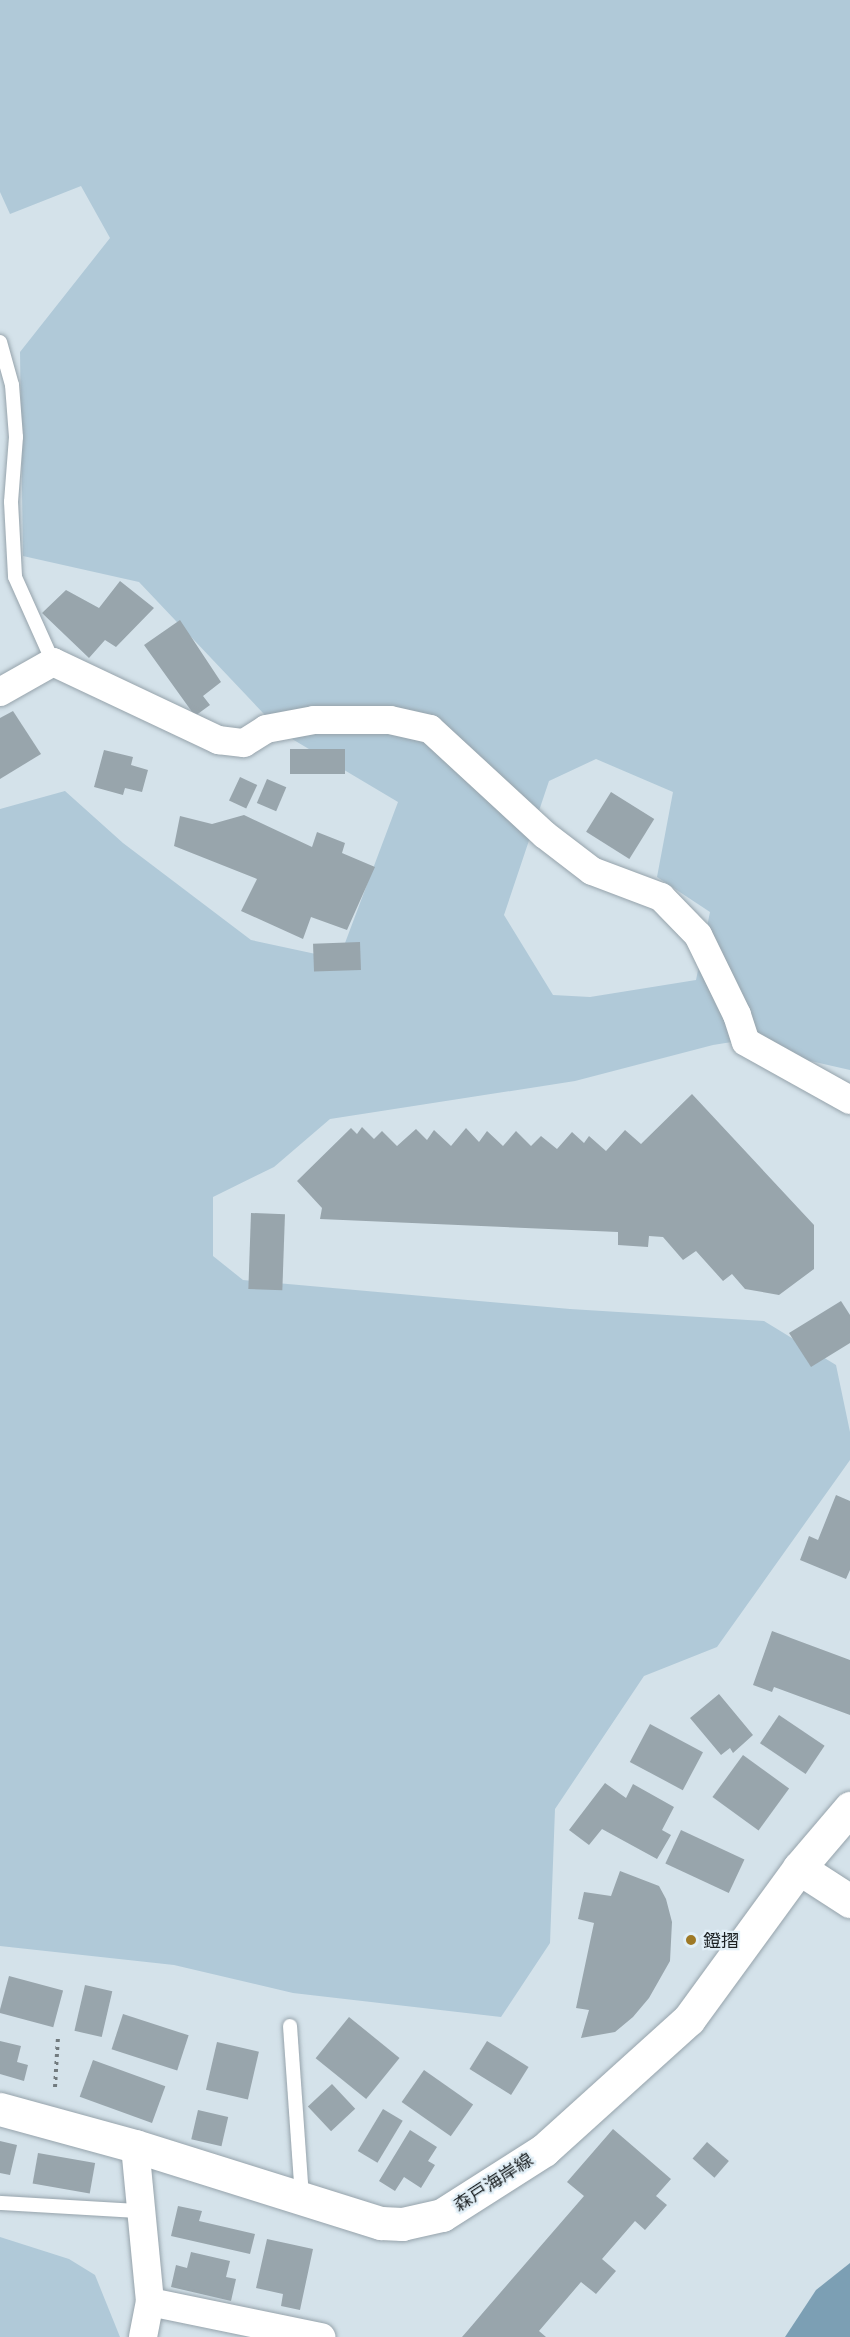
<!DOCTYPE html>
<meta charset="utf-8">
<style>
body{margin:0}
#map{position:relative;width:850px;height:2337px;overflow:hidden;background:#d4e2ea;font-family:Commissioner,"Noto Sans JP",sans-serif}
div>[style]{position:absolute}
.green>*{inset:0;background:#b0c9d8}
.water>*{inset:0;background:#7c9fb4}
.building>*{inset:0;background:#98a5ac;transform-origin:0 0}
.path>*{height:4px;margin-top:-2px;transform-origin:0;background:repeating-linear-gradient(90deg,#717a7e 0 3px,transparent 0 7.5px)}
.roads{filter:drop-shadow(0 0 2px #96a3ab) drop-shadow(0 0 2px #96a3ab)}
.lane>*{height:14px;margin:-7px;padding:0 7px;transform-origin:7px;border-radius:7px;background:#fff}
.street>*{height:28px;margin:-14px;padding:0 14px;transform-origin:14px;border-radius:14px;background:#fff}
.secondary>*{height:33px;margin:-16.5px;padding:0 16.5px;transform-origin:16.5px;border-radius:16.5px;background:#fff}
.dots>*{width:16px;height:16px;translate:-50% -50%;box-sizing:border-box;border:3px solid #e1eff7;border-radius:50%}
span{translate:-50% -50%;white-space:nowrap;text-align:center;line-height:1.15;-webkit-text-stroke:4.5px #e1eff7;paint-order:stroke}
.poi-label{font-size:18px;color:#1b2022}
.left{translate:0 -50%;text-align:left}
.street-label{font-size:18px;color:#1b2022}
</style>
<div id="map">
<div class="green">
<i style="clip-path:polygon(evenodd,0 0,850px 0,850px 1070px,784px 1055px,763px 1037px,713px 1045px,575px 1081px,330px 1119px,274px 1167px,213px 1197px,213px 1256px,243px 1280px,570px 1309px,764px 1321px,836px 1365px,850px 1432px,850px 1460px,717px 1647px,644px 1676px,555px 1809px,550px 1943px,501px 2017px,293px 1993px,174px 1965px,0 1946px,0 809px,65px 791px,123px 843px,251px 940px,339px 959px,398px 802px,282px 733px,139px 582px,23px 556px,20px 352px,110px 238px,81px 186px,10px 214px,0 192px,0 0,596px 759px,673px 792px,657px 877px,710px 912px,696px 980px,590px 997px,553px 995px,504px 915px,549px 781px,596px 759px)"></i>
<i style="clip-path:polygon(0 2237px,69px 2259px,95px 2275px,120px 2337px,0 2337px)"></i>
</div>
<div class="water">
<i style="clip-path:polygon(850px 2263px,850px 2337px,785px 2337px,816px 2290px)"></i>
</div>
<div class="building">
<i style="clip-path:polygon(120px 581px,154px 608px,116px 647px,105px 640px,89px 658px,42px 613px,66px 590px,99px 608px)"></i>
<i style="clip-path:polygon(180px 620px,221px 682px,203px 696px,210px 705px,195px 716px,144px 645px)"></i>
<i style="clip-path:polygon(13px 711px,41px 754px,0 779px,0 718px)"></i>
<i style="left:345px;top:749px;width:25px;height:55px;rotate:90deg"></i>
<i style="clip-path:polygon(104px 750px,133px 757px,131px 765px,148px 770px,142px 792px,125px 788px,123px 795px,94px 787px)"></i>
<i style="left:240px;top:777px;width:19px;height:26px;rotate:25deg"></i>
<i style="left:267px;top:779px;width:21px;height:26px;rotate:23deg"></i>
<i style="left:611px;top:792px;width:51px;height:47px;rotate:32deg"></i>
<i style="clip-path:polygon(244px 815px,312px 847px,317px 832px,345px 843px,342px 853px,375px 867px,347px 930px,311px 917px,303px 939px,241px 911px,257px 879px,174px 846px,180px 816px,212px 824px)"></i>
<i style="left:360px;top:942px;width:28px;height:47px;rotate:88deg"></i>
<i style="clip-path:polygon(692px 1094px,814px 1225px,814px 1269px,779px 1295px,745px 1289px,732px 1274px,723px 1281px,696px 1251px,683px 1260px,663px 1237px,649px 1236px,648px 1247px,618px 1245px,618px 1232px,320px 1219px,322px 1208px,297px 1181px,351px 1128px,357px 1134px,362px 1127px,374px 1139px,382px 1131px,397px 1146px,416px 1129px,427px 1140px,434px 1130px,451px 1146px,466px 1128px,479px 1142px,487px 1131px,503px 1146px,516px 1131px,531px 1146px,541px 1136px,557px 1149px,572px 1132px,584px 1143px,589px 1136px,606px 1151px,625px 1130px,641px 1144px)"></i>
<i style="left:251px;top:1213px;width:34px;height:76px;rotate:2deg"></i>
<i style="clip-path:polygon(841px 1301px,850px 1315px,850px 1343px,811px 1367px,789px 1333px)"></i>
<i style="clip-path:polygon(836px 1495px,850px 1501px,850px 1570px,846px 1579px,800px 1560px,809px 1536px,818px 1540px)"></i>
<i style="clip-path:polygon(772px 1631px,850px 1660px,850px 1715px,774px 1687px,772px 1692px,753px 1685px)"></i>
<i style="clip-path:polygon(719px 1694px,753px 1735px,733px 1753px,730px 1748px,721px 1755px,690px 1718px)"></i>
<i style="left:779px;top:1715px;width:55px;height:34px;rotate:34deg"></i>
<i style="left:650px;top:1724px;width:60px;height:43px;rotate:28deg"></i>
<i style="left:743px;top:1755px;width:57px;height:52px;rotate:36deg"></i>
<i style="clip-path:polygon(605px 1783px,626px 1798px,633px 1784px,674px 1807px,662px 1830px,671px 1835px,657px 1859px,602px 1829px,589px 1845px,569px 1830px)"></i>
<i style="left:681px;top:1830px;width:70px;height:37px;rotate:25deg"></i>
<i style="clip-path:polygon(620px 1871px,659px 1886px,666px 1899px,672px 1922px,670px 1961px,649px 1998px,633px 2017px,615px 2032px,581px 2038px,589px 2010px,576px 2008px,594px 1923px,578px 1919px,584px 1892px,611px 1896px)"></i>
<i style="left:9px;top:1976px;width:56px;height:38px;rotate:15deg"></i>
<i style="left:85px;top:1985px;width:28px;height:47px;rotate:13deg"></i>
<i style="left:123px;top:2014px;width:69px;height:37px;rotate:18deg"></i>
<i style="left:349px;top:2017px;width:65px;height:53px;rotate:39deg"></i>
<i style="clip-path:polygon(0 2041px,21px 2046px,17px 2062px,28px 2065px,24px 2081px,0 2074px)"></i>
<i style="left:487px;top:2041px;width:49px;height:33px;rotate:32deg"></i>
<i style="left:217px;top:2042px;width:43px;height:49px;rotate:13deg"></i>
<i style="left:93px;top:2060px;width:77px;height:39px;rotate:20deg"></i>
<i style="left:424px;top:2070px;width:60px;height:39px;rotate:35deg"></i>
<i style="left:332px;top:2084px;width:34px;height:33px;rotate:47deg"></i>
<i style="left:383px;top:2109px;width:23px;height:49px;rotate:31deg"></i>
<i style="left:198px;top:2110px;width:31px;height:30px;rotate:13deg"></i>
<i style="clip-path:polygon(613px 2129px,671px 2179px,656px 2196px,667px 2205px,645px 2230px,635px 2221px,602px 2259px,616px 2271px,596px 2294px,581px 2282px,539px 2331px,546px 2337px,462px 2337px,584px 2196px,567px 2182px)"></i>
<i style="clip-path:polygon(410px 2130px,437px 2147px,428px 2161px,435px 2165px,421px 2188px,404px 2177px,395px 2191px,379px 2181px)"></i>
<i style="clip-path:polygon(0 2141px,17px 2145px,10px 2175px,0 2173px)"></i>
<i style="left:707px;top:2142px;width:29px;height:22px;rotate:41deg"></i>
<i style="left:38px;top:2153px;width:58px;height:31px;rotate:10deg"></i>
<i style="clip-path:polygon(178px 2206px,202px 2211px,199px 2221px,255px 2234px,250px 2254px,171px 2236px)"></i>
<i style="clip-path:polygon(267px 2239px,313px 2249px,300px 2310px,281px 2306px,283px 2294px,256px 2288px)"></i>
<i style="clip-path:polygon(191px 2252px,230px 2261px,226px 2277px,236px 2279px,231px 2301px,171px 2287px,176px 2265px,187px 2268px)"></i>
</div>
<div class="path">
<i style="left:55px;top:2087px;width:50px;rotate:-86.6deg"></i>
</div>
<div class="roads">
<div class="lane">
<i style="left:0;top:342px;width:45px;rotate:74.4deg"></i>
<i style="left:12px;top:385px;width:52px;rotate:85.6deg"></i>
<i style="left:16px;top:437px;width:65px;rotate:94.4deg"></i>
<i style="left:11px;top:502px;width:75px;rotate:86.9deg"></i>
<i style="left:15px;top:577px;width:93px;rotate:65.9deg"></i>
<i style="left:290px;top:2026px;width:171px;rotate:86deg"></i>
<i style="left:0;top:2203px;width:139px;rotate:3.3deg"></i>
</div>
<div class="street">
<i style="left:0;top:692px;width:61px;rotate:-29.5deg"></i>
<i style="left:53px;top:662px;width:183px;rotate:25.3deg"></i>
<i style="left:218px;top:740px;width:26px;rotate:7deg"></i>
<i style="left:244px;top:743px;width:26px;rotate:-32deg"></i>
<i style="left:266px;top:729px;width:49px;rotate:-10.6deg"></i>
<i style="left:314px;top:720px;width:76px"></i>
<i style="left:390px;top:720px;width:41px;rotate:12.7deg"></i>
<i style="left:430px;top:729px;width:156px;rotate:42.7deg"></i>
<i style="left:545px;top:835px;width:59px;rotate:37.5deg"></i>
<i style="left:592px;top:871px;width:74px;rotate:20.6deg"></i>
<i style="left:661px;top:897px;width:53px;rotate:45.8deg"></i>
<i style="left:698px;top:935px;width:89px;rotate:64deg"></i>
<i style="left:737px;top:1015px;width:28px;rotate:72deg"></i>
<i style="left:746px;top:1042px;width:119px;rotate:29.1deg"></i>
<i style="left:135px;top:2146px;width:157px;rotate:84.5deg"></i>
<i style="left:150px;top:2302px;width:175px;rotate:11.6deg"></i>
<i style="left:143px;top:2337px;width:36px;rotate:-79deg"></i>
</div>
<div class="secondary">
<i style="left:799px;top:1868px;width:61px;rotate:32.9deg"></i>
<i style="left:0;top:2109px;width:140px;rotate:15.3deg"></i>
<i style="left:135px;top:2146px;width:258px;rotate:17.4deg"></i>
<i style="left:381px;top:2223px;width:21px;rotate:3deg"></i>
<i style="left:402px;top:2224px;width:41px;rotate:-12.7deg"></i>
<i style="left:442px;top:2215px;width:121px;rotate:-32.5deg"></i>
<i style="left:544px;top:2150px;width:195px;rotate:-42.1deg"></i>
<i style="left:689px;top:2019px;width:187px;rotate:-53.9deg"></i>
<i style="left:799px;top:1868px;width:79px;rotate:-49.6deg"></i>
</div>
</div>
<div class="dots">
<i style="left:691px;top:1940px;background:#9e7926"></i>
</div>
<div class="poi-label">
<span class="left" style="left:703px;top:1940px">鐙摺</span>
</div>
<div class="street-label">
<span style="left:493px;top:2182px;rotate:-33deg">森戸海岸線</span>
</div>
</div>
